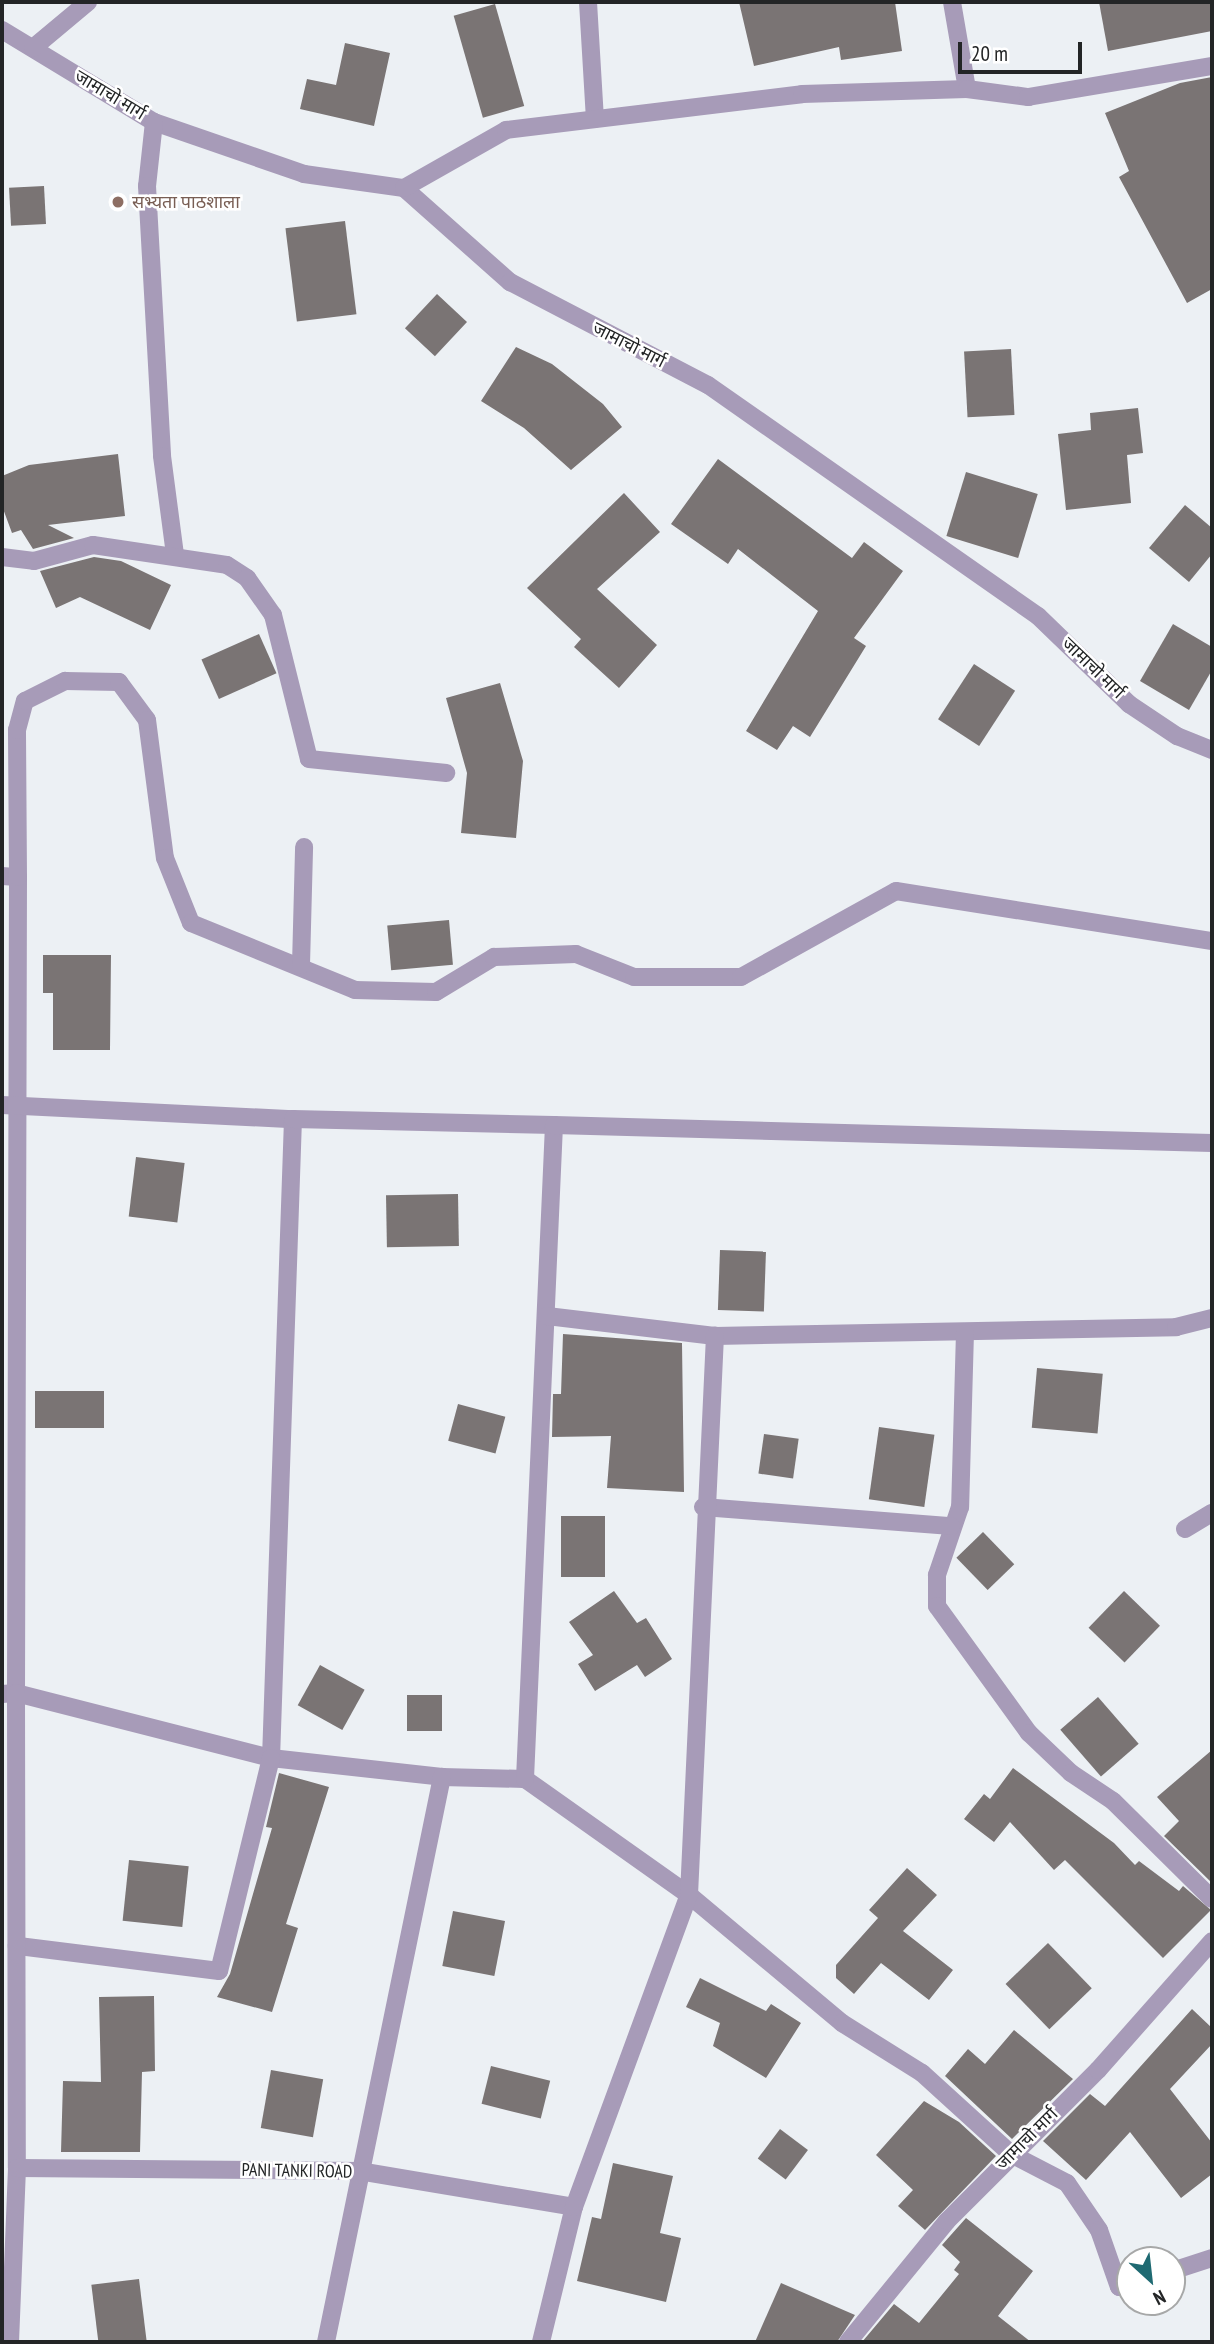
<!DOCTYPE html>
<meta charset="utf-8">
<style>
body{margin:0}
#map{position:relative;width:1214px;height:2344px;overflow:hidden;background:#ecf0f4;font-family:"PT Sans Narrow","Noto Sans Devanagari",sans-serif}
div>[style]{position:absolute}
.building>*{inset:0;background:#7a7474;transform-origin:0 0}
.minor>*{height:18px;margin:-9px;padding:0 9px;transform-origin:9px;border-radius:9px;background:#a79bb8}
.dots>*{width:19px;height:19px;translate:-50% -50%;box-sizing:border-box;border:4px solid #fff;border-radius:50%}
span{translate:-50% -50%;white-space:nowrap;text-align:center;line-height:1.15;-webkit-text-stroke:5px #fff;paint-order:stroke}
.street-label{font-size:18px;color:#232526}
.education-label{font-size:18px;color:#785e54}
.left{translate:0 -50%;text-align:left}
.frame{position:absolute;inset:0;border:4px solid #232526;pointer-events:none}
.north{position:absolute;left:1116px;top:2246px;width:70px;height:70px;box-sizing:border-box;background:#fff;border:2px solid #a7a8a8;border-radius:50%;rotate:153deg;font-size:19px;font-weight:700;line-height:28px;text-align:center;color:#232526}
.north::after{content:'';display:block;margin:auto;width:24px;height:32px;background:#1f6a72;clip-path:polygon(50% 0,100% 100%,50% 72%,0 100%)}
.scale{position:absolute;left:958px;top:42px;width:124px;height:32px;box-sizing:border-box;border:4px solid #232526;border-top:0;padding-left:9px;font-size:21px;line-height:24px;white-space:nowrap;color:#232526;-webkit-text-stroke:5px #fff;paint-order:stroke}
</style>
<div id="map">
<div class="building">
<i style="clip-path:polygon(739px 2px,895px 2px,902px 51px,841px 60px,839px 47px,754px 66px)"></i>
<i style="clip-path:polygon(1099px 2px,1212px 2px,1212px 31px,1108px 51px)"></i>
<i style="left:495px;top:4px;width:106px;height:43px;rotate:74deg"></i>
<i style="clip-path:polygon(345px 43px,390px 53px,374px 126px,300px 109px,307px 79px,336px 85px)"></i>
<i style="clip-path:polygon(1212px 77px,1212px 289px,1187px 303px,1119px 177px,1129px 171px,1105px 113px,1180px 83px)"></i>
<i style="left:44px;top:186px;width:38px;height:35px;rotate:87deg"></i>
<i style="left:345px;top:221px;width:94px;height:60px;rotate:83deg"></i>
<i style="left:437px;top:294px;width:41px;height:47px;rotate:43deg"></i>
<i style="clip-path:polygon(516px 347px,552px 364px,603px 404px,622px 427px,571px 470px,524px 428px,481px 401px)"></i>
<i style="left:1011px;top:349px;width:66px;height:47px;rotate:87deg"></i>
<i style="clip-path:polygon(1138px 408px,1143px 453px,1127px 455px,1131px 503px,1066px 510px,1058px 434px,1091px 430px,1090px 413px)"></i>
<i style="clip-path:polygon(118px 454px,125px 516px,48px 525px,74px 538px,33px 549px,21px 530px,12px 533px,2px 506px,2px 476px,29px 465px)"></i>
<i style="clip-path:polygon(718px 459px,852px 558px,864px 542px,903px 571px,854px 638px,866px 646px,810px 737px,793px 726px,777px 750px,746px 731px,818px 611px,738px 549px,728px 564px,671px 524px)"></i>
<i style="left:966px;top:472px;width:75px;height:67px;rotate:17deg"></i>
<i style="clip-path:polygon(624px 493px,660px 532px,597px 589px,657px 645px,619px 688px,574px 647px,581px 639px,527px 588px)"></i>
<i style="clip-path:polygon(1185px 505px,1212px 528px,1212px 554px,1189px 582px,1149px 548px)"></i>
<i style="clip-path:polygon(94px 557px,121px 561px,171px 585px,150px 630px,80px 597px,56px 608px,40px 571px)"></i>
<i style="clip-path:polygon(1173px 624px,1212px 647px,1212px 670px,1189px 710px,1140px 681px)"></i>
<i style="left:259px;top:634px;width:43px;height:63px;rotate:66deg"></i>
<i style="left:974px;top:664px;width:49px;height:66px;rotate:33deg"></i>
<i style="clip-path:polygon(500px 683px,523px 761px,516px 838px,461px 833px,467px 773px,446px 698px)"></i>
<i style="left:449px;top:920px;width:45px;height:62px;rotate:85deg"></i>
<i style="clip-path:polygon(43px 955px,111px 955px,110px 1050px,53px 1050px,53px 993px,43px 993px)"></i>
<i style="left:136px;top:1157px;width:49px;height:60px;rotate:7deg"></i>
<i style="left:458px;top:1194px;width:52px;height:72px;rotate:89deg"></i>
<i style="left:720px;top:1250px;width:46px;height:60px;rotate:2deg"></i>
<i style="clip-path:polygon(563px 1334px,682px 1343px,684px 1492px,607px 1488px,611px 1436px,552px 1437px,553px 1394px,561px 1394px)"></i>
<i style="left:1037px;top:1368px;width:66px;height:60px;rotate:5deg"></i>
<i style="left:104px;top:1391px;width:37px;height:69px;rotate:90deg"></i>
<i style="left:458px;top:1404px;width:49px;height:38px;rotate:15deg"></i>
<i style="left:879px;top:1427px;width:56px;height:73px;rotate:8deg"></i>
<i style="left:764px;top:1434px;width:35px;height:40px;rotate:8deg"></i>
<i style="left:561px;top:1516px;width:44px;height:61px"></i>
<i style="left:983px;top:1532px;width:45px;height:37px;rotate:46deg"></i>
<i style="clip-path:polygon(614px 1591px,637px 1623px,646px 1618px,672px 1659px,645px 1677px,637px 1665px,595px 1691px,578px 1664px,593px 1655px,569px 1622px)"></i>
<i style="left:1124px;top:1591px;width:50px;height:51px;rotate:44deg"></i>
<i style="left:320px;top:1665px;width:51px;height:46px;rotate:29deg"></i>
<i style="left:407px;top:1695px;width:35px;height:36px"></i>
<i style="left:1098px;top:1697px;width:62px;height:50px;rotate:49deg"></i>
<i style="clip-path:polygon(1212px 1750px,1212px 1883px,1164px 1836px,1179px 1821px,1157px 1797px)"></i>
<i style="clip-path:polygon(1013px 1768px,1114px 1843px,1135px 1865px,1139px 1861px,1179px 1891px,1183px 1886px,1211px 1910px,1163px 1958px,1065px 1860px,1054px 1870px,1010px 1822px,994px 1842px,964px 1819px,984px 1794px,990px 1799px)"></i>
<i style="clip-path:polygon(279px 1773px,329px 1787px,286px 1924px,298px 1928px,272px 2012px,217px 1997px,230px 1974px,272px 1828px,266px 1827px)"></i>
<i style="left:129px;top:1860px;width:60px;height:61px;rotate:6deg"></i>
<i style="clip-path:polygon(907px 1868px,937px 1895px,903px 1931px,953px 1970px,929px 2000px,881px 1963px,854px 1994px,836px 1978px,836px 1965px,878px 1918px,869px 1910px)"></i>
<i style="left:453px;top:1911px;width:53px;height:56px;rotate:11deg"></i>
<i style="left:1048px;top:1943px;width:63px;height:59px;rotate:46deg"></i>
<i style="clip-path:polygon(700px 1978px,766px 2011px,771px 2004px,801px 2023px,766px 2078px,713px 2046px,720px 2023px,686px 2007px)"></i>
<i style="clip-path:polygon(154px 1996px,155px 2071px,142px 2072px,140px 2152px,61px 2152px,63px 2081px,101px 2082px,99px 1997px)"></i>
<i style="clip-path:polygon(1192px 2009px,1212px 2028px,1212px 2044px,1170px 2089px,1212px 2143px,1212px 2174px,1181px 2198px,1130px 2132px,1086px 2180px,1043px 2141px,1090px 2094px,1105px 2106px)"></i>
<i style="clip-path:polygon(1014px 2030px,1073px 2079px,1012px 2139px,945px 2076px,968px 2049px,985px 2064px)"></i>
<i style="left:491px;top:2066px;width:61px;height:39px;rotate:14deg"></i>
<i style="left:271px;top:2070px;width:53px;height:59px;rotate:10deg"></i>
<i style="clip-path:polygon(924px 2101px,959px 2122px,996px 2156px,925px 2230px,898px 2206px,913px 2190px,876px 2155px)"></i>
<i style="left:780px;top:2129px;width:35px;height:37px;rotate:37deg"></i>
<i style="clip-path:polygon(613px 2163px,673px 2176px,660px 2233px,681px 2238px,666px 2302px,577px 2281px,592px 2217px,601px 2219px)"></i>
<i style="clip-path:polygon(966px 2218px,1033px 2271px,998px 2316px,1031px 2342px,862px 2342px,894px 2304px,919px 2323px,959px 2274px,954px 2270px,960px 2262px,942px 2245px)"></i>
<i style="left:139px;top:2279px;width:64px;height:48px;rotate:83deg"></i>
<i style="clip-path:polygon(781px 2283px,855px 2315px,837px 2342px,755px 2342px)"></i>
</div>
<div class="minor">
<i style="left:588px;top:2px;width:117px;rotate:86.6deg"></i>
<i style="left:952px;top:2px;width:88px;rotate:80.2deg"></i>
<i style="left:2px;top:30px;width:178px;rotate:31.2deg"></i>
<i style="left:154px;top:122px;width:159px;rotate:19.1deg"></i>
<i style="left:304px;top:174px;width:101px;rotate:8deg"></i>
<i style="left:404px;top:188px;width:142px;rotate:41.6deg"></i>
<i style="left:510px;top:282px;width:223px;rotate:27.5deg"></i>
<i style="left:708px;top:385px;width:403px;rotate:35deg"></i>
<i style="left:1038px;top:616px;width:127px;rotate:44deg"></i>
<i style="left:1129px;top:704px;width:58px;rotate:33.7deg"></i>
<i style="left:1177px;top:736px;width:38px;rotate:22deg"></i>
<i style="left:33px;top:48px;width:72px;rotate:-39.9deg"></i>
<i style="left:154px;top:122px;width:64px;rotate:96.2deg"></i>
<i style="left:147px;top:186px;width:270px;rotate:86.8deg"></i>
<i style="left:162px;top:456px;width:100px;rotate:82.5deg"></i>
<i style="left:404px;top:188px;width:117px;rotate:-29.6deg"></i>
<i style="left:506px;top:130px;width:298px;rotate:-6.9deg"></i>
<i style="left:802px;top:94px;width:165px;rotate:-1.7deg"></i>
<i style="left:967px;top:89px;width:62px;rotate:7.5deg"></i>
<i style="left:1028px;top:97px;width:187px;rotate:-9.6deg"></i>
<i style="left:2px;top:557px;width:32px;rotate:7deg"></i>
<i style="left:34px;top:561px;width:61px;rotate:-15.2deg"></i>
<i style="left:93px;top:545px;width:135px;rotate:8.5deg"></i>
<i style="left:227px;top:565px;width:24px;rotate:33deg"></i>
<i style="left:247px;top:578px;width:45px;rotate:54.9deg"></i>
<i style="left:273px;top:615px;width:148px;rotate:76deg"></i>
<i style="left:309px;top:759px;width:138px;rotate:5.8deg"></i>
<i style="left:2px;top:876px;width:16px;rotate:4deg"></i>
<i style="left:18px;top:877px;width:816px;rotate:90.14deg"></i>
<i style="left:16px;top:1693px;width:263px;rotate:14.3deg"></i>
<i style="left:271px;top:1758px;width:172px;rotate:6.3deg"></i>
<i style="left:442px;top:1777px;width:83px;rotate:1.4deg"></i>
<i style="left:525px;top:1779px;width:201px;rotate:35.3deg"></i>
<i style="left:689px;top:1895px;width:199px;rotate:39.9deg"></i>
<i style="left:842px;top:2023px;width:94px;rotate:32deg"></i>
<i style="left:922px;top:2073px;width:120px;rotate:42.3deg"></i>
<i style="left:1011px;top:2154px;width:63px;rotate:27.4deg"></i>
<i style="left:1067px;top:2183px;width:57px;rotate:55.8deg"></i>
<i style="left:1099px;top:2230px;width:60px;rotate:70.7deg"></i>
<i style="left:1119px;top:2287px;width:11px;rotate:-15deg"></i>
<i style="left:18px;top:877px;width:147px;rotate:-90.4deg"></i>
<i style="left:17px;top:730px;width:30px;rotate:-75deg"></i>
<i style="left:25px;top:701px;width:45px;rotate:-26.6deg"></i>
<i style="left:65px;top:681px;width:54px;rotate:1.1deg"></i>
<i style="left:119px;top:682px;width:47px;rotate:53.6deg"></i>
<i style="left:147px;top:720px;width:139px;rotate:82.6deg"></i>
<i style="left:165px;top:858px;width:70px;rotate:68.2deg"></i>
<i style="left:191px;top:923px;width:177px;rotate:22.2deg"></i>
<i style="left:355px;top:990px;width:81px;rotate:1.4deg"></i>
<i style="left:436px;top:992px;width:68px;rotate:-31.1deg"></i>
<i style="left:494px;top:957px;width:82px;rotate:-2.1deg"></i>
<i style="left:576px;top:954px;width:62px;rotate:21.6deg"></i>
<i style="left:634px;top:977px;width:107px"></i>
<i style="left:741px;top:977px;width:177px;rotate:-29deg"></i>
<i style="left:896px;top:891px;width:320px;rotate:9deg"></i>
<i style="left:301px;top:965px;width:118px;rotate:-88.5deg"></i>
<i style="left:2px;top:1105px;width:291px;rotate:2.8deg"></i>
<i style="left:293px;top:1119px;width:639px;rotate:91.97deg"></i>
<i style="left:271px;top:1758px;width:219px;rotate:103.7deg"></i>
<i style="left:219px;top:1971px;width:204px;rotate:-172.9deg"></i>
<i style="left:293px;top:1119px;width:261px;rotate:1.3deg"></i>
<i style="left:554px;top:1125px;width:655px;rotate:92.54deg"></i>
<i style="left:554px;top:1125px;width:658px;rotate:1.57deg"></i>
<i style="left:547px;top:1316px;width:169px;rotate:6.8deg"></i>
<i style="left:715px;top:1336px;width:461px;rotate:-1.1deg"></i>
<i style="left:1176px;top:1327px;width:37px;rotate:-14deg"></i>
<i style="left:965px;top:1332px;width:175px;rotate:91.6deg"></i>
<i style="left:960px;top:1507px;width:72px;rotate:108.7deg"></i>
<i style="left:937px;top:1575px;width:31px;rotate:90deg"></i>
<i style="left:937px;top:1606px;width:157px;rotate:54.1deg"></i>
<i style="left:1029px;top:1733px;width:58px;rotate:43.6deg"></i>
<i style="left:1071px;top:1773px;width:50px;rotate:33.7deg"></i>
<i style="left:1113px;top:1801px;width:139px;rotate:44.7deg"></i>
<i style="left:703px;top:1507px;width:249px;rotate:4.4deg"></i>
<i style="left:1185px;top:1529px;width:31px;rotate:-31deg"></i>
<i style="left:2px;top:1694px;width:14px;rotate:-4deg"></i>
<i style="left:16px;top:1693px;width:475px;rotate:89.9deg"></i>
<i style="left:17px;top:2168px;width:174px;rotate:92.3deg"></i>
<i style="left:17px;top:2168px;width:342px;rotate:0.5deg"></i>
<i style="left:359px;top:2171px;width:218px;rotate:9.5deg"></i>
<i style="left:1172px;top:2271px;width:42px;rotate:-18deg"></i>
<i style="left:326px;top:2342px;width:577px;rotate:-78.4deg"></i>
<i style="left:541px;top:2342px;width:139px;rotate:-76.3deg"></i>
<i style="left:574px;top:2207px;width:333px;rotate:-69.8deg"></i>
<i style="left:689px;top:1895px;width:560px;rotate:-87.34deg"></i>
<i style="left:848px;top:2342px;width:156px;rotate:-50.7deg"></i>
<i style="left:947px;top:2221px;width:214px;rotate:-45deg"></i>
<i style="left:1098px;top:2070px;width:172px;rotate:-48.5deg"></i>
</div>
<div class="dots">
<i style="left:118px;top:202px;background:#8d6e63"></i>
</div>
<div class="street-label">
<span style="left:110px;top:95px;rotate:31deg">जामाचो मार्ग</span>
<span style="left:629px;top:345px;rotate:27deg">जामाचो मार्ग</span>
<span style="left:1093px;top:668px;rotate:44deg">जामाचो मार्ग</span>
<span style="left:1027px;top:2139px;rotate:-45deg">जामाचो मार्ग</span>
<span style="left:297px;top:2171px;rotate:1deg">PANI TANKI ROAD</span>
</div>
<div class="education-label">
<span class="left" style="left:132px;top:202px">सभ्यता पाठशाला</span>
</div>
<div class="frame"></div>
<div class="north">N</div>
<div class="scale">20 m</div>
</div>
